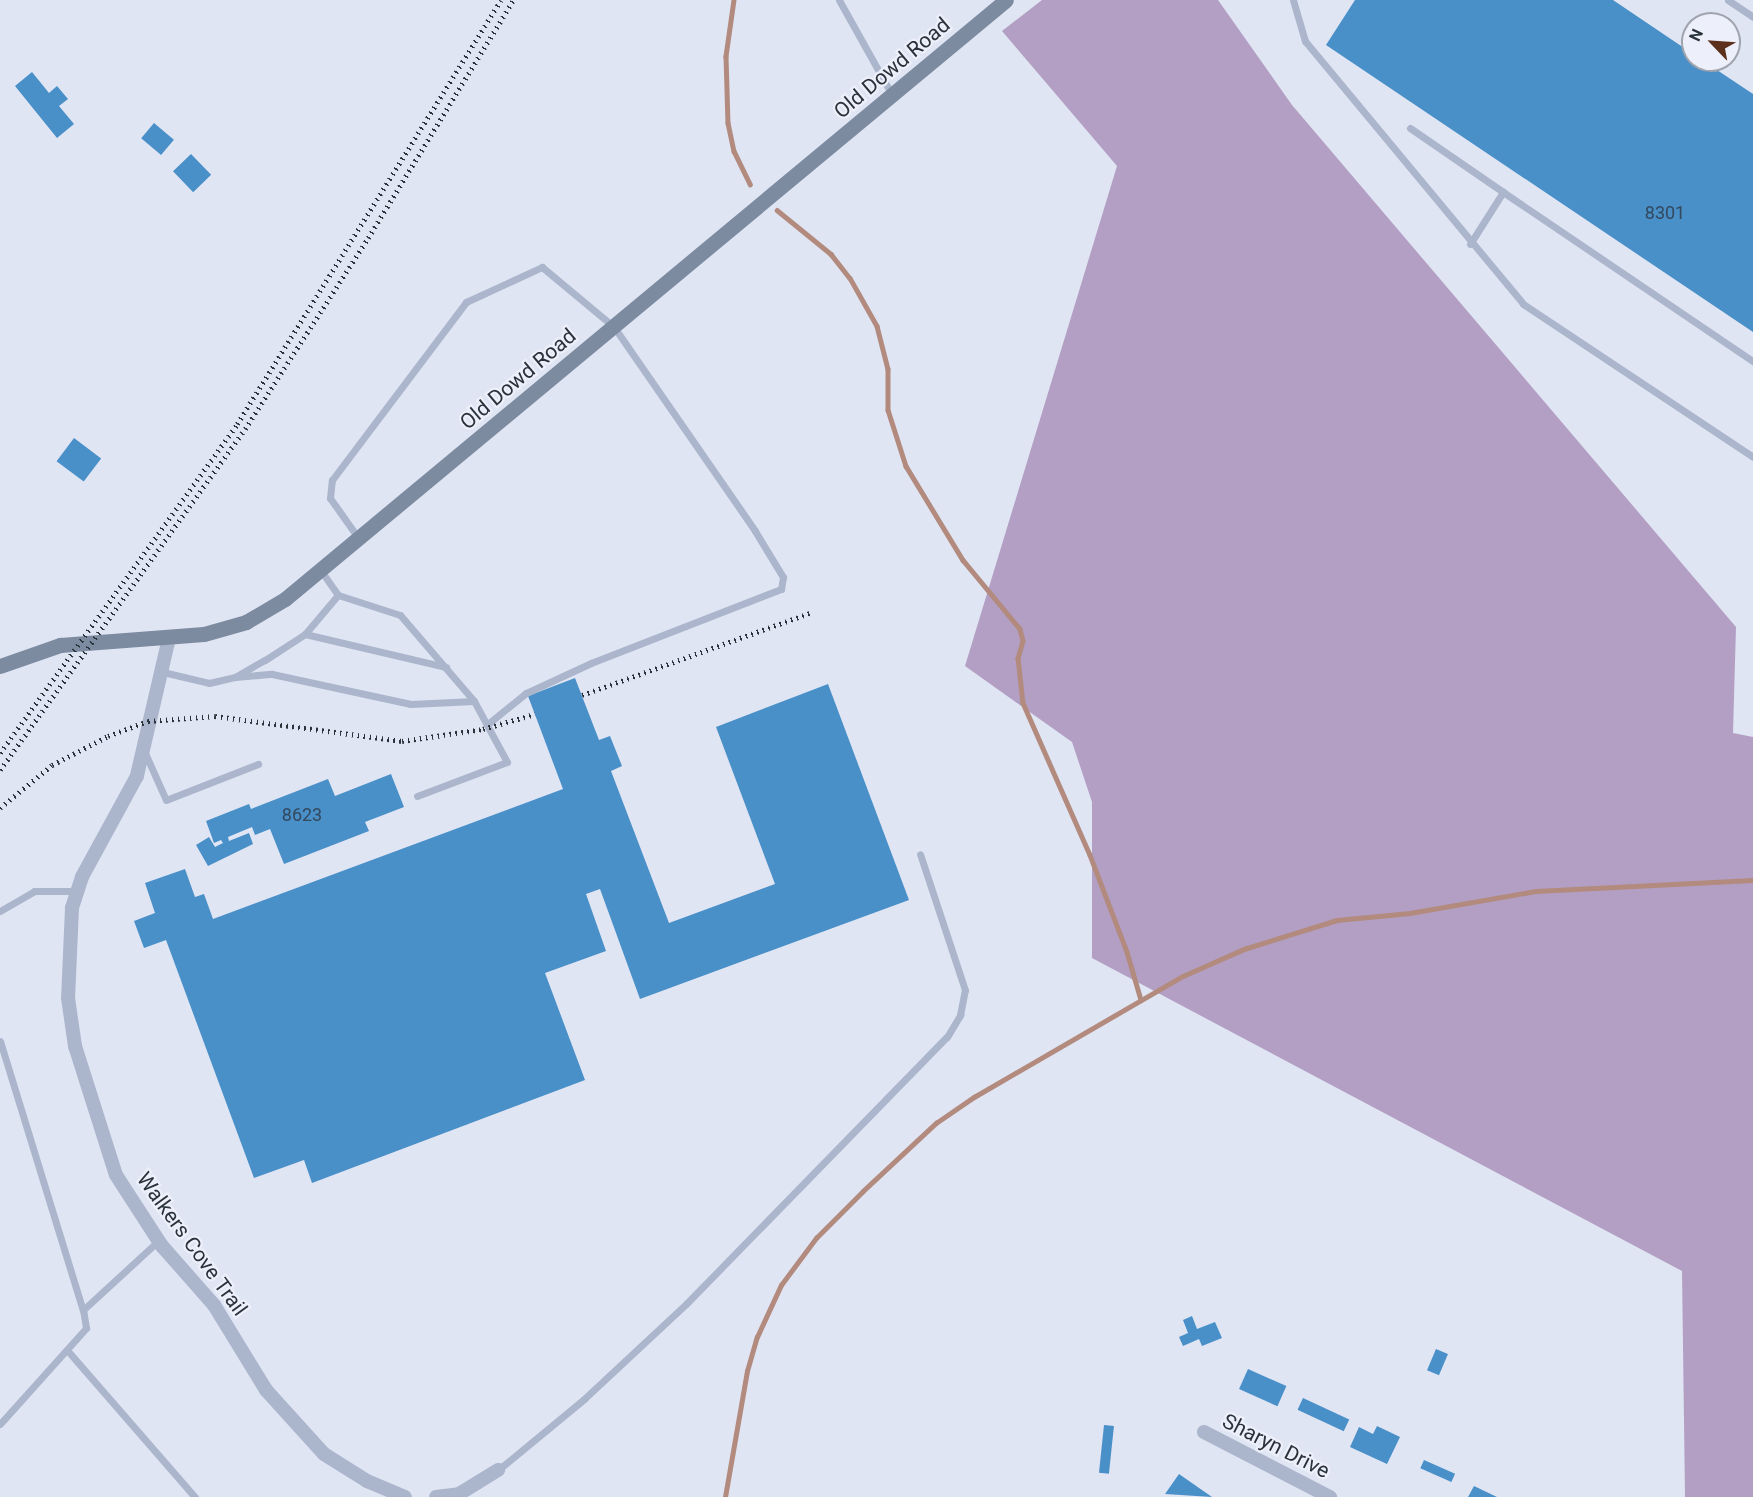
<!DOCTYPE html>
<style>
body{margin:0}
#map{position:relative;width:1753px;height:1497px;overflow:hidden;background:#e0e5f4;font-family:Roboto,sans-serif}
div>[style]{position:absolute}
.green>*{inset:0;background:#b39fc3}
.stream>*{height:4.5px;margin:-2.25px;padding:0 2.25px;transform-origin:2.25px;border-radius:2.25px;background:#b28b7e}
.building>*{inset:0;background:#498fc8;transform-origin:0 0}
.lane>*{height:7px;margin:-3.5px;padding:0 3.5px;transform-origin:3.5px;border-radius:3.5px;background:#abb6cc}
.street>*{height:14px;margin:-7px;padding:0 7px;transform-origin:7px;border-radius:7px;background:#abb6cc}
.secondary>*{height:15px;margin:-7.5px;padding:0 7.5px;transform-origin:7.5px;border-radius:7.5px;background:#7c8ba0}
.rail>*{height:4.5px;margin-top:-2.25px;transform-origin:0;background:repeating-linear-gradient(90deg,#2a323a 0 1.5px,transparent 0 6px)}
span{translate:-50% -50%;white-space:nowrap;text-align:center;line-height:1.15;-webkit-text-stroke:4.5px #edf0fb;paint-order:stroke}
.number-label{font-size:18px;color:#32495e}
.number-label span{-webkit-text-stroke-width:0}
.street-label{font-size:21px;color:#2a323a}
.north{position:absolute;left:1681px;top:12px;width:60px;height:60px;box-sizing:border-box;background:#edf0fb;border:2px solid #9fa4ae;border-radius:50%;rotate:295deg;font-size:16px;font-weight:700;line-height:24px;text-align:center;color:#2a323a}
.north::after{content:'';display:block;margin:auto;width:21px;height:27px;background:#5d301e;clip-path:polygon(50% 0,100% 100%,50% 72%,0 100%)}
</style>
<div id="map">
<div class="green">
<i style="clip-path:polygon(1042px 0,1218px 0,1292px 105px,1736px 627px,1733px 733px,1753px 737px,1753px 1497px,1685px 1497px,1682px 1271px,1092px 958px,1092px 802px,1072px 742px,965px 666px,1117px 166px,1002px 31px)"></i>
</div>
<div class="stream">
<i style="left:734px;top:0;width:57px;rotate:98.1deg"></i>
<i style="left:726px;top:56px;width:67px;rotate:88.3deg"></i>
<i style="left:728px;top:123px;width:29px;rotate:78deg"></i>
<i style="left:734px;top:151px;width:37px;rotate:64deg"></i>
<i style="left:777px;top:210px;width:70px;rotate:39.2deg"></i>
<i style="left:831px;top:254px;width:31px;rotate:52deg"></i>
<i style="left:850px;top:278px;width:55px;rotate:60.6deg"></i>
<i style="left:877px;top:326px;width:44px;rotate:75.7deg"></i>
<i style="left:888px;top:369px;width:41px;rotate:90deg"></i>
<i style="left:888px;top:410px;width:59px;rotate:72.2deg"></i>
<i style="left:906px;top:466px;width:110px;rotate:58.8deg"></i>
<i style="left:963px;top:560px;width:89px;rotate:50.4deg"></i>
<i style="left:1020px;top:629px;width:12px;rotate:76deg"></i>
<i style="left:1023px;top:641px;width:18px;rotate:106deg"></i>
<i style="left:1018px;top:658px;width:45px;rotate:83.7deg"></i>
<i style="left:1023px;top:703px;width:166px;rotate:66.2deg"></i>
<i style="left:1090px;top:855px;width:104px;rotate:69.1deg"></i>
<i style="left:1127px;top:952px;width:50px;rotate:73.7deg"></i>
<i style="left:725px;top:1497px;width:128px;rotate:-80.1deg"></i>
<i style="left:747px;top:1371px;width:35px;rotate:-74deg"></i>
<i style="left:757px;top:1337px;width:57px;rotate:-65.2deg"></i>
<i style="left:781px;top:1285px;width:59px;rotate:-53.3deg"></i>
<i style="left:816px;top:1238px;width:66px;rotate:-45deg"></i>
<i style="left:863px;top:1191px;width:100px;rotate:-43deg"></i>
<i style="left:936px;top:1123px;width:46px;rotate:-34.4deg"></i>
<i style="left:974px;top:1097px;width:241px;rotate:-30.1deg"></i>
<i style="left:1183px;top:976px;width:67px;rotate:-23.9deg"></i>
<i style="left:1244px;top:949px;width:97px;rotate:-17.3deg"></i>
<i style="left:1337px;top:920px;width:73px;rotate:-5.5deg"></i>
<i style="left:1410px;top:913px;width:128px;rotate:-9.9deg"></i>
<i style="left:1536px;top:891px;width:217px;rotate:-2.9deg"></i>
</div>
<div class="building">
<i style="clip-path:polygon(1355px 0,1613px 0,1693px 54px,1693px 60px,1702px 60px,1753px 94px,1753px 332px,1326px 45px)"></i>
<i style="clip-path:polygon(32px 72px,49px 93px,57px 86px,68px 99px,59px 106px,74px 124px,57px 138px,15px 86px)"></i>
<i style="left:154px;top:123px;width:26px;height:20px;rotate:40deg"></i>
<i style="left:191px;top:154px;width:29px;height:25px;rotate:46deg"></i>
<i style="left:74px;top:438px;width:34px;height:29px;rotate:37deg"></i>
<i style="clip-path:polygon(575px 678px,599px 740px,610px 736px,622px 766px,611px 771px,669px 923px,775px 884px,716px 727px,828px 684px,909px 900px,640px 999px,600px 889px,586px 894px,606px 951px,545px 973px,585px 1080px,312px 1183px,304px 1160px,254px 1178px,166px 940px,144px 948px,134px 921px,155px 913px,145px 883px,185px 869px,195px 897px,204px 894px,213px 919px,563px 789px,528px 696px)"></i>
<i style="clip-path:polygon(391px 774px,404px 807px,365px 822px,369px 831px,284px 864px,270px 829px,255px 835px,252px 827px,228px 837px,229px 841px,249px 833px,253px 844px,208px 866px,196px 845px,209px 837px,215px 847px,223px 843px,221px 840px,214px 843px,206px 821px,249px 804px,251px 809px,328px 779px,335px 796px)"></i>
<i style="clip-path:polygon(1192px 1316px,1197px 1329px,1215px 1322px,1222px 1338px,1202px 1346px,1199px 1339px,1183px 1346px,1179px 1337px,1188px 1333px,1183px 1320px)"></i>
<i style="left:1436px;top:1349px;width:13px;height:23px;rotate:23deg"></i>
<i style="left:1248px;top:1369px;width:42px;height:22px;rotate:24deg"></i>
<i style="left:1303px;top:1398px;width:51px;height:13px;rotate:25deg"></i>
<i style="left:1104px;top:1425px;width:10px;height:48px;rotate:6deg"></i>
<i style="clip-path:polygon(1377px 1426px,1400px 1437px,1387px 1464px,1350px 1447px,1359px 1427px,1373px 1434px)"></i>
<i style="left:1424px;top:1460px;width:34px;height:9px;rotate:24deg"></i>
<i style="clip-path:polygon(1179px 1474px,1212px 1497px,1165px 1494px)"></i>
<i style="clip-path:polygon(1474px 1486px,1497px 1497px,1468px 1497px)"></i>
</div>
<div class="lane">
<i style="left:839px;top:0;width:109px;rotate:60.8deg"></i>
<i style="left:1293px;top:0;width:43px;rotate:73.7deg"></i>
<i style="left:1305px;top:41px;width:342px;rotate:50.3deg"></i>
<i style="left:1523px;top:304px;width:276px;rotate:33.6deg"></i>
<i style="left:1728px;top:0;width:30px;rotate:34deg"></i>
<i style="left:1410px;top:128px;width:113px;rotate:34.5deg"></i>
<i style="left:1470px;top:244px;width:62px;rotate:-57.6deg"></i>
<i style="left:1503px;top:192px;width:302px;rotate:34.1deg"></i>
<i style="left:359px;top:539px;width:50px;rotate:-125.3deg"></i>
<i style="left:330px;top:498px;width:18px;rotate:-84deg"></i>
<i style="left:332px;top:480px;width:223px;rotate:-53deg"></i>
<i style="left:466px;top:302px;width:84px;rotate:-24.7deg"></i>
<i style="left:542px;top:267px;width:94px;rotate:39.8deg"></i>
<i style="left:614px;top:327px;width:248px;rotate:55.3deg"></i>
<i style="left:755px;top:531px;width:54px;rotate:58.7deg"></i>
<i style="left:783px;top:577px;width:12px;rotate:99deg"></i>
<i style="left:781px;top:589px;width:204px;rotate:158.7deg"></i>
<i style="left:591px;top:663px;width:72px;rotate:155.2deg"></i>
<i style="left:526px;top:693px;width:48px;rotate:141deg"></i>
<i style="left:305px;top:634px;width:145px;rotate:13.2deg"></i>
<i style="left:163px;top:672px;width:47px;rotate:13.4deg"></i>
<i style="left:209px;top:683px;width:27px;rotate:-13deg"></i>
<i style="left:235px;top:677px;width:34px;rotate:-30deg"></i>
<i style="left:265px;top:660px;width:48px;rotate:-33deg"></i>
<i style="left:305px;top:634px;width:51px;rotate:-49.8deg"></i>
<i style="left:338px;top:595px;width:29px;rotate:-125deg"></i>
<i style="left:235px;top:677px;width:37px;rotate:-5deg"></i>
<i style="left:272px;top:674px;width:142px;rotate:12.2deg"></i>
<i style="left:411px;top:704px;width:63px;rotate:-2.7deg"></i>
<i style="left:474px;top:701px;width:113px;rotate:-130.7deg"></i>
<i style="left:400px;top:615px;width:65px;rotate:-162.1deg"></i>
<i style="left:145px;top:753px;width:51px;rotate:65.9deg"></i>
<i style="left:166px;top:800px;width:99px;rotate:-21.4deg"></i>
<i style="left:417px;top:796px;width:96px;rotate:-20.7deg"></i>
<i style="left:507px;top:762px;width:69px;rotate:-118.4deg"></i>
<i style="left:0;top:911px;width:39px;rotate:-30deg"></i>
<i style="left:34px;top:891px;width:43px"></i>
<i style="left:0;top:1041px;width:282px;rotate:72.9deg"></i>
<i style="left:67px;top:1350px;width:195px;rotate:49deg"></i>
<i style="left:0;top:1424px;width:129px;rotate:-48.1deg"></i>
<i style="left:86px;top:1328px;width:18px;rotate:-99deg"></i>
<i style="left:83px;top:1310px;width:102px;rotate:-42.6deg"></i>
<i style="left:498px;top:1470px;width:112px;rotate:-39.5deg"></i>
<i style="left:584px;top:1399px;width:139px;rotate:-43deg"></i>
<i style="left:686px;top:1304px;width:373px;rotate:-45.7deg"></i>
<i style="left:947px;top:1037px;width:26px;rotate:-59deg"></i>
<i style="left:960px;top:1015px;width:25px;rotate:-79deg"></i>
<i style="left:965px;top:990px;width:143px;rotate:-108.3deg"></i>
</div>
<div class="street">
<i style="left:169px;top:638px;width:142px;rotate:103.1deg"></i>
<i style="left:137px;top:776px;width:115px;rotate:118.6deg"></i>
<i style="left:82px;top:877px;width:33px;rotate:108deg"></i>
<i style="left:72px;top:908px;width:90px;rotate:92.5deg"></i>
<i style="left:68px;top:998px;width:49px;rotate:81.7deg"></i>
<i style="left:75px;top:1046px;width:135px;rotate:72.4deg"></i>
<i style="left:116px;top:1175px;width:85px;rotate:57.1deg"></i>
<i style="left:162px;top:1246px;width:79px;rotate:48.6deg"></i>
<i style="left:214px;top:1305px;width:100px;rotate:58.5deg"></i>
<i style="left:266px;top:1390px;width:86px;rotate:47.8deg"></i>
<i style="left:324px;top:1454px;width:51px;rotate:32.1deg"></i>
<i style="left:367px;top:1481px;width:41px;rotate:22.8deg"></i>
<i style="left:1204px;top:1432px;width:142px;rotate:27.3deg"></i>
<i style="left:436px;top:1497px;width:23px;rotate:-7deg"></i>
<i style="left:459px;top:1494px;width:46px;rotate:-31.6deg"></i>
</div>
<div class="secondary">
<i style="left:0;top:666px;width:64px;rotate:-19.3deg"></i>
<i style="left:60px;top:645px;width:144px;rotate:-4.4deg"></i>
<i style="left:204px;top:634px;width:44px;rotate:-15.9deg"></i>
<i style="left:246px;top:622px;width:45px;rotate:-30.5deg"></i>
<i style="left:285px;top:599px;width:937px;rotate:-39.72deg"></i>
</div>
<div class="rail">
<i style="left:582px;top:695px;width:245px;rotate:-19.8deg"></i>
<i style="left:0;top:753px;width:405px;rotate:-54.2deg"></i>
<i style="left:237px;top:424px;width:499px;rotate:-58.1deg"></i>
<i style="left:0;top:770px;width:420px;rotate:-54.3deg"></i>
<i style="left:245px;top:429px;width:227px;rotate:-57.2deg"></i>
<i style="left:368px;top:238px;width:279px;rotate:-58.6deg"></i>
<i style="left:0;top:808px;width:67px;rotate:-39.6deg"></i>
<i style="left:52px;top:765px;width:63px;rotate:-27.4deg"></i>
<i style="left:108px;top:736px;width:43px;rotate:-20.6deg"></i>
<i style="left:148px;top:721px;width:67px;rotate:-4.3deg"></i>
<i style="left:215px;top:716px;width:189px;rotate:7.6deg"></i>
<i style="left:402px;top:741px;width:82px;rotate:-8.4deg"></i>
<i style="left:483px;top:729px;width:54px;rotate:-16.1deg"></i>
</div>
<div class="number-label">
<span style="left:1665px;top:213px">8301</span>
<span style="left:302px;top:815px">8623</span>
</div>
<div class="street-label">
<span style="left:892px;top:68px;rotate:-40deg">Old Dowd Road</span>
<span style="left:518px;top:379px;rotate:-40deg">Old Dowd Road</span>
<span style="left:192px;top:1244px;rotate:54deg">Walkers Cove Trail</span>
<span style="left:1276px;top:1446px;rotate:27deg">Sharyn Drive</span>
</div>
<div class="north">N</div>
</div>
